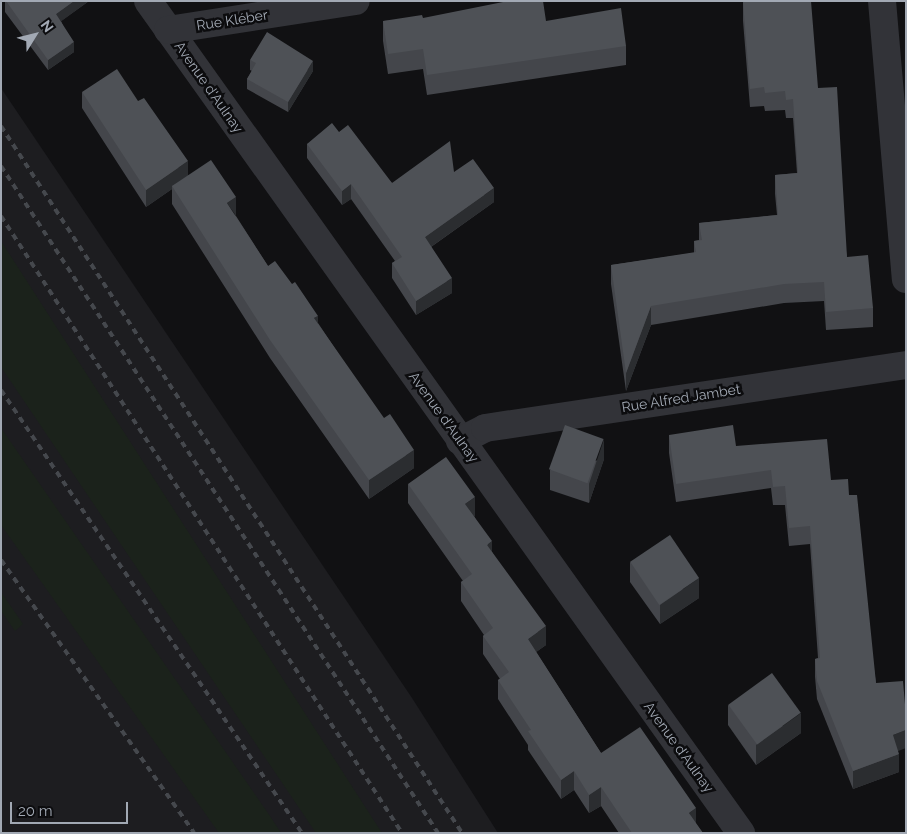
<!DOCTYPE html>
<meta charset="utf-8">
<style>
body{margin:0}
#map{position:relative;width:907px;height:834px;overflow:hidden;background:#111113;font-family:Raleway,sans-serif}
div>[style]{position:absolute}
.built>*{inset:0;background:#1d1d20}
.green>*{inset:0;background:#1b221b}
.street>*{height:28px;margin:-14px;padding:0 14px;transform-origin:14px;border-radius:14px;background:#323338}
.rail>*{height:4px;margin-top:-2px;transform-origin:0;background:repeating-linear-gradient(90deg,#45484d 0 6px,transparent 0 11px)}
.wall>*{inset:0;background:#44464b}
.shaded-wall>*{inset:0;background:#2b2d30}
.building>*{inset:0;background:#4e5156;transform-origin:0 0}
span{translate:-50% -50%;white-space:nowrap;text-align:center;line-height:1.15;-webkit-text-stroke:5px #0c0c0e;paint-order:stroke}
.street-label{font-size:14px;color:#a2a9b4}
.frame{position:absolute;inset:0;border:2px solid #a2a9b4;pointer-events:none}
.north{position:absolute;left:10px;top:10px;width:50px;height:50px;-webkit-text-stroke:4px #0c0c0e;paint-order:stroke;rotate:54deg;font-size:14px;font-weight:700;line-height:20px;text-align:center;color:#a2a9b4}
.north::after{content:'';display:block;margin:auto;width:18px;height:22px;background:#a2a9b4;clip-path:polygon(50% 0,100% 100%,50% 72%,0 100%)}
.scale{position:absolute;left:10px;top:802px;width:118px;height:22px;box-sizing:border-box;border:2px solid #a2a9b4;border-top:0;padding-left:6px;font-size:15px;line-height:18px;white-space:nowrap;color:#a2a9b4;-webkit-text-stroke:4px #0c0c0e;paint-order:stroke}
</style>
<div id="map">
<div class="built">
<i style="clip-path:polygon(1px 88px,412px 698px,498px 833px,1px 833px)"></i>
</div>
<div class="green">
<i style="clip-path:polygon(1px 241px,382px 833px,316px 833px,1px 367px)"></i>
<i style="clip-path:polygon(1px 428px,270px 816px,281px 833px,219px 833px,1px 525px)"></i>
<i style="clip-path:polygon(1px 592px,23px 624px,15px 631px,1px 611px)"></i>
</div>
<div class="street">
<i style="left:148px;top:1px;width:1022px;rotate:54.52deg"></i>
<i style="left:882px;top:1px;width:279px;rotate:85.1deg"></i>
<i style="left:168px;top:30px;width:190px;rotate:-8.8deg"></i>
<i style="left:460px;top:441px;width:28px;rotate:-27deg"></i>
<i style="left:485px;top:428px;width:426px;rotate:-8.5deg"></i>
</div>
<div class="rail">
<i style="left:1px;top:126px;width:844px;rotate:56.89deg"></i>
<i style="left:1px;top:166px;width:797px;rotate:56.77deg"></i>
<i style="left:1px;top:216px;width:736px;rotate:56.98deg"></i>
<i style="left:1px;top:390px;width:536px;rotate:55.81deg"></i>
<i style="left:1px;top:560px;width:334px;rotate:54.7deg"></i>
</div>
<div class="wall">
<i style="clip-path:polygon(89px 1px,61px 21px,74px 52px,48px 70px,5px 12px,5px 2px)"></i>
<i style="clip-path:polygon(743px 2px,818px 88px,847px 257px,873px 308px,873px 327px,826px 330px,824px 301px,784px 303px,651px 325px,626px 391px,611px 284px,611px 265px,694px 253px,694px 241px,699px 240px,699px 223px,777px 215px,775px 194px,775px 175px,797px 173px,793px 118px,786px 118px,785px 110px,765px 111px,764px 106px,750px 107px,743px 21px)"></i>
<i style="clip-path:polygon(423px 18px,546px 21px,626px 46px,626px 65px,427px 95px,423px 69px,388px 74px,383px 41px,383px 21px)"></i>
<i style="clip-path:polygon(250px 60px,313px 71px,288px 112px,247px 89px,247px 79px,252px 71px,250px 70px)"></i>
<i style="clip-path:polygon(82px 92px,188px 175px,236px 216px,268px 266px,318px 323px,414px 468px,369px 499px,270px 358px,172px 204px,172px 189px,146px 207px,82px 108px)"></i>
<i style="clip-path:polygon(339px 132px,392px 183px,454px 172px,494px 202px,431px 247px,452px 293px,416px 315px,392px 278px,392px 263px,395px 261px,351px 199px,342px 205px,307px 158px,307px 144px)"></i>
<i style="clip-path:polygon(669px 435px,736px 446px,831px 480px,849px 495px,876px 683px,898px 751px,899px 772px,853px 789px,817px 699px,815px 677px,815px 659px,818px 658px,810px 544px,789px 546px,785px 505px,773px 505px,771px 488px,676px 502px,669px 453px)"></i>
<i style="clip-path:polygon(604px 459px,589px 503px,550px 490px,550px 470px)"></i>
<i style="clip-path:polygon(408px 484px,475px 516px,474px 516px,492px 552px,546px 645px,536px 652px,601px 753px,696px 824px,703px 833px,619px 833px,601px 806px,589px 813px,574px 790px,561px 799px,528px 750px,528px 745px,498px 699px,498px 680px,500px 679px,483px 654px,483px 636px,484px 635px,461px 601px,461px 582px,463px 581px,408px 503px)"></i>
<i style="clip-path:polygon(630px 562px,699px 598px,660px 624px,630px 582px)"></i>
<i style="clip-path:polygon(728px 705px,801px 733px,756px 765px,728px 725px)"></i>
</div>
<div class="shaded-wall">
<i style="clip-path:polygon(74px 1px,89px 1px,56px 25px,56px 14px)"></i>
<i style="clip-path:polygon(74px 42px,74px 52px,48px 70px,48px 60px)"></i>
<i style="clip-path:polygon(313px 61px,313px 71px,288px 112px,288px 102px)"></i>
<i style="clip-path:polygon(188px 161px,188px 178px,172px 186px,172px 189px,146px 207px,146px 190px)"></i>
<i style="clip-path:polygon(351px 184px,351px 199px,342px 205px,342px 191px)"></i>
<i style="clip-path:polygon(494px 188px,494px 202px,425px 251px,425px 237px)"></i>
<i style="clip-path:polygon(236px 197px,236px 216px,227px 203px)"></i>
<i style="clip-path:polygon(452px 278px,452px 293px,416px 315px,416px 301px)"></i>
<i style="clip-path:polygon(651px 306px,651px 325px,626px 391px,626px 373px)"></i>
<i style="clip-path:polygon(318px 316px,318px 334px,314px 318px)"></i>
<i style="clip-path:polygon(604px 439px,604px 459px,589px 503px,589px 484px)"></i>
<i style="clip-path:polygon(414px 450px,414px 468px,369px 499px,369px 480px)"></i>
<i style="clip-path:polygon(475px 497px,475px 516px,465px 523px,465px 504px)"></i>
<i style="clip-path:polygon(492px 541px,492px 560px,487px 545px)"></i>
<i style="clip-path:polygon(699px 578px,699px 598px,660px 624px,660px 605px)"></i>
<i style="clip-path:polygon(546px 626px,546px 645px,528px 658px,528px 639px)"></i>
<i style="clip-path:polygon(801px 713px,801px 733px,756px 765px,756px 745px)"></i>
<i style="clip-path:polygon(906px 730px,906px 748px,893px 753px,893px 735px)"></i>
<i style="clip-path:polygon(899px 754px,899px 772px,853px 789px,853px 771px)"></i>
<i style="clip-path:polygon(574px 771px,574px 790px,561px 799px,561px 780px)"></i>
<i style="clip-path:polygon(601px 787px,601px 806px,589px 813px,589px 795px)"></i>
<i style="clip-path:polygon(696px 808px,696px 827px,689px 813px)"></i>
</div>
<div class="building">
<i style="clip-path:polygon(6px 1px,74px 1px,56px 14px,74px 42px,48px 60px)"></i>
<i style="clip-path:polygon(508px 1px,543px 1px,546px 21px,621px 8px,626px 46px,427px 75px,423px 49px,388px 54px,383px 21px,422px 15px,423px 18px)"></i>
<i style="clip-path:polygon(751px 1px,811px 1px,818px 88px,837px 87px,847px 257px,868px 255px,873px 308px,826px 312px,824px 282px,784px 284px,651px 306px,626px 373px,611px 265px,696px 252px,694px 241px,702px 240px,699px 223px,778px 215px,775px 175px,798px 173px,793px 99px,786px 100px,785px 91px,765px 93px,764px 87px,750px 89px,743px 2px)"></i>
<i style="clip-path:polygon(267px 32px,313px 61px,288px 102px,247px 79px,256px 63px,250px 60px)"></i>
<i style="clip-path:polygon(117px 69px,138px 101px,144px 98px,188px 161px,146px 190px,82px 92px)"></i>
<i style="clip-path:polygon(332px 123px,339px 132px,348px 125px,392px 183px,450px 141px,454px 172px,473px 159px,494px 188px,425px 237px,452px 278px,416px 301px,392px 263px,402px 257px,351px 184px,342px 191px,307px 144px)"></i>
<i style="clip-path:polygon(211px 160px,236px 197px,227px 203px,268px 266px,275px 261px,292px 284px,295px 282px,318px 316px,314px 318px,384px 418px,390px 414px,414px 450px,369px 480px,270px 340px,172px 186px)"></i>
<i style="left:565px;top:425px;width:41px;height:47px;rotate:20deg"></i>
<i style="clip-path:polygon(733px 425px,736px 446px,827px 439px,831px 480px,848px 479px,849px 495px,857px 495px,876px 683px,903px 681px,906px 716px,906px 730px,893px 735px,899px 754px,853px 771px,817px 681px,815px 659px,820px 658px,810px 526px,789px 528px,785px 486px,773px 487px,771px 470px,676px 484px,669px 435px)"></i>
<i style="clip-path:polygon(446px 457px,475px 497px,465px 504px,492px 541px,487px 545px,546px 626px,528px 639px,601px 753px,640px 727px,696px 808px,689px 813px,703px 833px,632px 833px,601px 787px,589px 795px,574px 771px,561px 780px,528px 731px,531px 730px,498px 680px,509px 672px,483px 636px,493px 628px,461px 582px,472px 574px,408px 484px)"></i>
<i style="left:670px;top:535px;width:52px;height:48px;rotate:56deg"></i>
<i style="left:772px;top:673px;width:49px;height:54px;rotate:54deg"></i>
</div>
<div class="street-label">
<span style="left:232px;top:20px;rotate:-9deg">Rue Kléber</span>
<span style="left:209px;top:87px;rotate:55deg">Avenue d'Aulnay</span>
<span style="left:681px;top:398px;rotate:-9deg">Rue Alfred Jambet</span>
<span style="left:444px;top:417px;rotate:54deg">Avenue d'Aulnay</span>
<span style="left:679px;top:747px;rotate:54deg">Avenue d'Aulnay</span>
</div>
<div class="frame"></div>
<div class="north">N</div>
<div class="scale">20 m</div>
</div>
